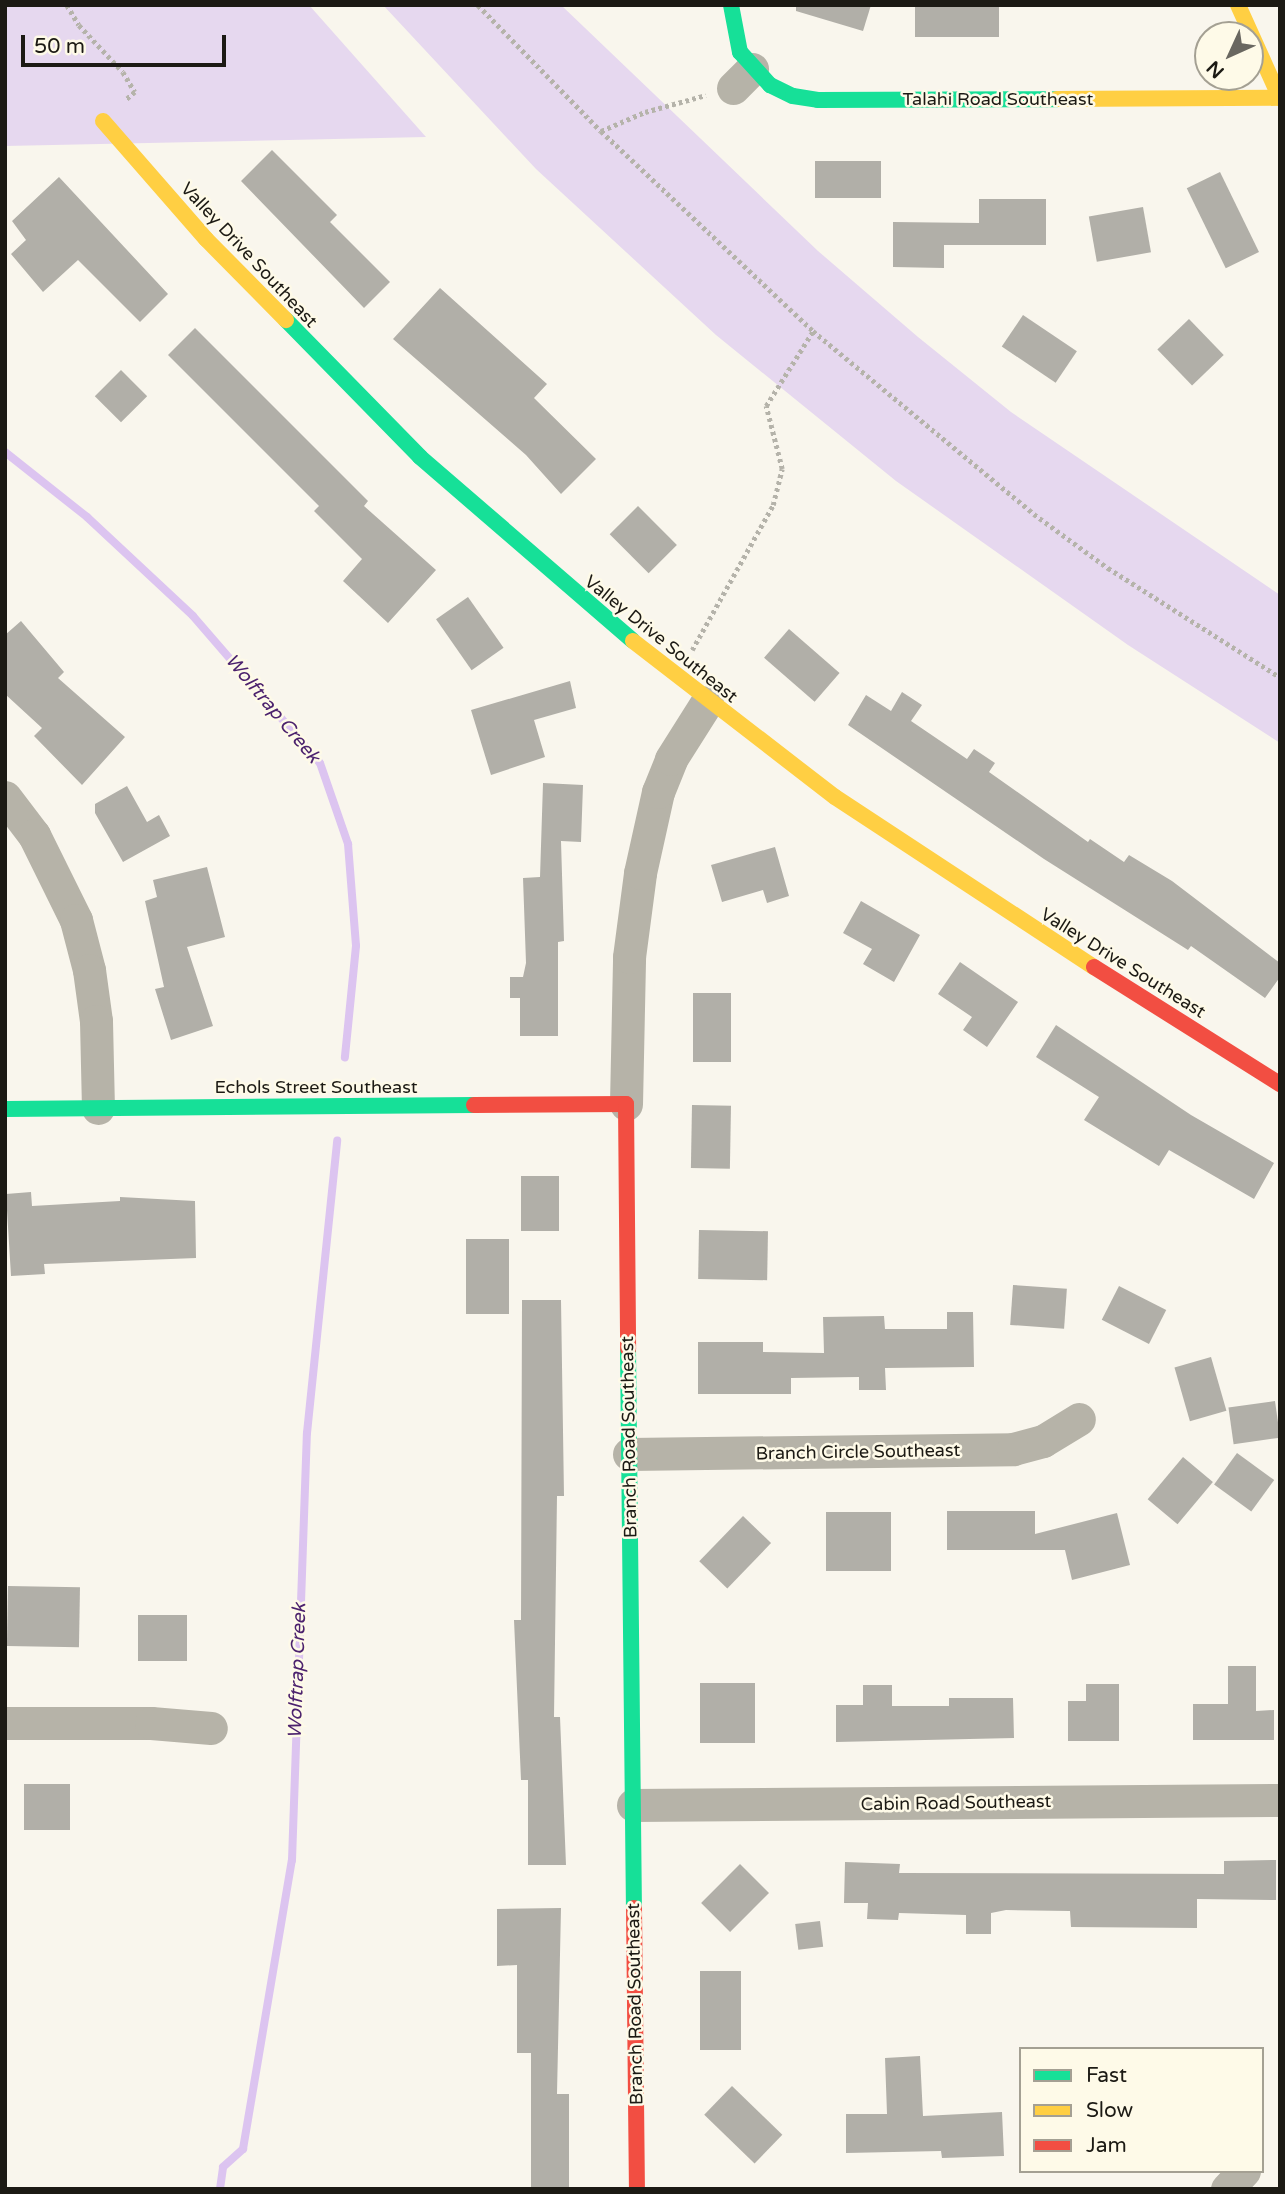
<!DOCTYPE html>
<style>
body{margin:0}
#map{position:relative;width:1285px;height:2194px;overflow:hidden;background:#f9f6ed;font-family:"Varela Round",sans-serif}
div>[style]{position:absolute}
.green>*{inset:0;background:#e6d8ef}
.stream>*{height:8px;margin:-4px;padding:0 4px;transform-origin:4px;border-radius:4px;background:#dcc4f0}
.building>*{inset:0;background:#b1afa8;transform-origin:0 0}
.path>*{height:4.5px;margin-top:-2.25px;transform-origin:0;background:repeating-linear-gradient(90deg,#b5b3aa 0 3.5px,transparent 0 7px)}
.street>*{height:33px;margin:-16.5px;padding:0 16.5px;transform-origin:16.5px;border-radius:16.5px;background:#b6b3a8}
.fast>*{height:16px;margin:-8px;padding:0 8px;transform-origin:8px;border-radius:8px;background:#16e098}
.slow>*{height:16px;margin:-8px;padding:0 8px;transform-origin:8px;border-radius:8px;background:#ffcf43}
.jam>*{height:16px;margin:-8px;padding:0 8px;transform-origin:8px;border-radius:8px;background:#f24e42}
span{translate:-50% -50%;white-space:nowrap;text-align:center;line-height:1.15;-webkit-text-stroke:5px #fefae8;paint-order:stroke}
.street-label{font-size:18px;color:#1c1a14}
.water-label{font-size:19px;color:#4c226e;font-style:italic}
.frame{position:absolute;inset:0;border:7px solid #1c1a14;pointer-events:none}
.legend{position:absolute;left:1019px;top:2047px;width:245px;height:126px;box-sizing:border-box;background:#fefae8;border:2px solid #a4a093;margin:0;padding:9px 12px;list-style:none;font-size:21px;color:#1c1a14}
.legend li{display:flex;align-items:center;gap:14px;height:35px}
.legend b{width:35px;border:2px solid #a4a093}
.north{position:absolute;left:1194px;top:21px;width:70px;height:70px;box-sizing:border-box;background:#fefae8;border:2px solid #a4a093;border-radius:50%;rotate:225deg;font-size:19px;font-weight:700;line-height:28px;text-align:center;color:#1c1a14}
.north::after{content:'';display:block;margin:auto;width:24px;height:32px;background:#696760;clip-path:polygon(50% 0,100% 100%,50% 72%,0 100%)}
.scale{position:absolute;left:21px;top:35px;width:205px;height:32px;box-sizing:border-box;border:4px solid #1c1a14;border-top:0;padding-left:9px;font-size:21px;line-height:24px;white-space:nowrap;color:#1c1a14;-webkit-text-stroke:5px #fefae8;paint-order:stroke}
</style>
<div id="map">
<div class="green">
<i style="clip-path:polygon(5px 5px,309px 5px,426px 137px,5px 146px)"></i>
<i style="clip-path:polygon(383px 5px,561px 5px,818px 251px,918px 337px,1011px 412px,1280px 595px,1280px 743px,1128px 645px,896px 481px,716px 335px,536px 169px)"></i>
</div>
<div class="stream">
<i style="left:5px;top:452px;width:105px;rotate:38.4deg"></i>
<i style="left:87px;top:517px;width:145px;rotate:43deg"></i>
<i style="left:193px;top:616px;width:194px;rotate:49.2deg"></i>
<i style="left:320px;top:763px;width:86px;rotate:70.9deg"></i>
<i style="left:348px;top:844px;width:102px;rotate:85.5deg"></i>
<i style="left:356px;top:946px;width:112px;rotate:95.7deg"></i>
<i style="left:220px;top:2189px;width:22px;rotate:-82deg"></i>
<i style="left:223px;top:2167px;width:27px;rotate:-42deg"></i>
<i style="left:243px;top:2149px;width:293px;rotate:-80.4deg"></i>
<i style="left:292px;top:1860px;width:427px;rotate:-88deg"></i>
<i style="left:307px;top:1433px;width:294px;rotate:-84.1deg"></i>
</div>
<div class="building">
<i style="clip-path:polygon(796px 5px,871px 5px,863px 31px,796px 11px)"></i>
<i style="left:915px;top:5px;width:84px;height:32px"></i>
<i style="clip-path:polygon(272px 150px,337px 215px,330px 222px,390px 282px,364px 308px,241px 181px)"></i>
<i style="left:815px;top:161px;width:66px;height:37px"></i>
<i style="left:1220px;top:172px;width:89px;height:37px;rotate:64deg"></i>
<i style="clip-path:polygon(59px 177px,168px 294px,140px 322px,78px 260px,43px 292px,11px 254px,26px 240px,12px 221px)"></i>
<i style="clip-path:polygon(979px 199px,1046px 199px,1046px 245px,944px 245px,944px 268px,893px 267px,893px 222px,979px 223px)"></i>
<i style="left:1143px;top:207px;width:46px;height:55px;rotate:80deg"></i>
<i style="clip-path:polygon(440px 288px,547px 384px,534px 398px,596px 459px,561px 494px,526px 455px,393px 339px)"></i>
<i style="left:1023px;top:315px;width:65px;height:38px;rotate:34deg"></i>
<i style="left:1189px;top:319px;width:50px;height:44px;rotate:46deg"></i>
<i style="clip-path:polygon(195px 328px,368px 501px,364px 506px,436px 570px,388px 623px,343px 581px,362px 559px,314px 511px,319px 506px,168px 355px)"></i>
<i style="left:121px;top:370px;width:37px;height:37px;rotate:45deg"></i>
<i style="left:638px;top:506px;width:55px;height:40px;rotate:45deg"></i>
<i style="left:468px;top:597px;width:62px;height:39px;rotate:55deg"></i>
<i style="clip-path:polygon(21px 621px,64px 672px,58px 678px,125px 737px,82px 785px,34px 736px,42px 728px,5px 694px,5px 635px)"></i>
<i style="left:789px;top:629px;width:67px;height:38px;rotate:41deg"></i>
<i style="clip-path:polygon(570px 681px,576px 708px,534px 720px,545px 757px,491px 775px,471px 710px)"></i>
<i style="clip-path:polygon(902px 692px,922px 705px,911px 721px,967px 759px,974px 749px,995px 763px,989px 772px,1088px 842px,1090px 839px,1124px 862px,1129px 855px,1172px 881px,1280px 963px,1280px 977px,1265px 998px,1191px 946px,1188px 950px,1044px 859px,848px 725px,866px 695px,891px 711px)"></i>
<i style="clip-path:polygon(543px 783px,583px 785px,581px 842px,561px 841px,564px 941px,558px 942px,558px 1036px,520px 1036px,520px 998px,510px 998px,510px 977px,523px 977px,526px 963px,523px 878px,540px 877px)"></i>
<i style="clip-path:polygon(127px 786px,147px 822px,159px 815px,170px 836px,123px 862px,95px 813px,95px 804px)"></i>
<i style="clip-path:polygon(775px 847px,789px 896px,767px 903px,763px 890px,722px 902px,711px 865px)"></i>
<i style="clip-path:polygon(207px 867px,225px 937px,187px 947px,213px 1026px,171px 1040px,155px 989px,164px 987px,145px 901px,157px 897px,153px 880px)"></i>
<i style="clip-path:polygon(861px 901px,920px 935px,894px 982px,863px 964px,872px 949px,843px 933px)"></i>
<i style="clip-path:polygon(960px 962px,1018px 1002px,987px 1047px,963px 1030px,972px 1017px,938px 994px)"></i>
<i style="left:731px;top:993px;width:69px;height:38px;rotate:90deg"></i>
<i style="clip-path:polygon(1056px 1025px,1191px 1115px,1274px 1163px,1254px 1199px,1169px 1150px,1159px 1166px,1084px 1120px,1099px 1097px,1036px 1057px)"></i>
<i style="left:692px;top:1105px;width:39px;height:63px;rotate:1deg"></i>
<i style="left:521px;top:1176px;width:38px;height:55px"></i>
<i style="clip-path:polygon(31px 1192px,32px 1206px,120px 1201px,120px 1197px,195px 1201px,196px 1258px,44px 1264px,45px 1274px,11px 1276px,6px 1194px)"></i>
<i style="left:699px;top:1230px;width:69px;height:49px;rotate:1deg"></i>
<i style="left:466px;top:1239px;width:43px;height:75px"></i>
<i style="left:1013px;top:1285px;width:54px;height:40px;rotate:4deg"></i>
<i style="left:1119px;top:1286px;width:53px;height:38px;rotate:27deg"></i>
<i style="clip-path:polygon(522px 1300px,561px 1300px,564px 1496px,557px 1496px,554px 1717px,560px 1717px,566px 1865px,528px 1865px,528px 1780px,521px 1780px,514px 1620px,521px 1620px)"></i>
<i style="clip-path:polygon(947px 1312px,973px 1312px,974px 1367px,885px 1368px,886px 1390px,859px 1390px,859px 1377px,791px 1378px,791px 1394px,698px 1394px,698px 1342px,763px 1342px,763px 1352px,824px 1353px,823px 1317px,884px 1316px,885px 1329px,947px 1329px)"></i>
<i style="left:1211px;top:1357px;width:56px;height:38px;rotate:74deg"></i>
<i style="left:1275px;top:1401px;width:37px;height:47px;rotate:82deg"></i>
<i style="left:1237px;top:1453px;width:46px;height:39px;rotate:36deg"></i>
<i style="left:1183px;top:1457px;width:39px;height:55px;rotate:40deg"></i>
<i style="clip-path:polygon(947px 1511px,1035px 1511px,1035px 1534px,1117px 1513px,1130px 1565px,1072px 1580px,1065px 1550px,947px 1550px)"></i>
<i style="left:826px;top:1512px;width:65px;height:59px"></i>
<i style="left:743px;top:1516px;width:39px;height:63px;rotate:44deg"></i>
<i style="left:8px;top:1586px;width:72px;height:60px;rotate:1deg"></i>
<i style="left:138px;top:1615px;width:49px;height:46px"></i>
<i style="clip-path:polygon(1228px 1666px,1256px 1666px,1256px 1711px,1274px 1710px,1274px 1740px,1193px 1740px,1193px 1704px,1228px 1704px)"></i>
<i style="left:700px;top:1683px;width:55px;height:60px"></i>
<i style="clip-path:polygon(1086px 1684px,1119px 1684px,1119px 1741px,1068px 1741px,1068px 1701px,1086px 1701px)"></i>
<i style="clip-path:polygon(863px 1685px,892px 1685px,892px 1706px,949px 1706px,949px 1698px,1013px 1698px,1014px 1738px,836px 1742px,836px 1705px,863px 1705px)"></i>
<i style="left:24px;top:1784px;width:46px;height:46px"></i>
<i style="clip-path:polygon(1276px 1860px,1276px 1900px,1197px 1899px,1197px 1928px,1071px 1927px,1070px 1911px,1006px 1910px,991px 1913px,991px 1934px,966px 1934px,966px 1915px,899px 1913px,898px 1920px,867px 1919px,868px 1903px,844px 1903px,845px 1862px,900px 1864px,899px 1873px,1224px 1874px,1224px 1861px)"></i>
<i style="left:740px;top:1864px;width:41px;height:55px;rotate:45deg"></i>
<i style="clip-path:polygon(561px 1908px,557px 2094px,569px 2094px,569px 2189px,531px 2189px,531px 2053px,517px 2053px,517px 1965px,497px 1966px,497px 1909px)"></i>
<i style="left:820px;top:1921px;width:26px;height:25px;rotate:83deg"></i>
<i style="left:700px;top:1971px;width:41px;height:79px"></i>
<i style="clip-path:polygon(920px 2056px,923px 2116px,1002px 2112px,1004px 2156px,942px 2158px,941px 2151px,846px 2153px,846px 2114px,887px 2114px,885px 2058px)"></i>
<i style="left:732px;top:2086px;width:70px;height:40px;rotate:44deg"></i>
</div>
<div class="path">
<i style="left:67px;top:5px;width:23px;rotate:59deg"></i>
<i style="left:79px;top:25px;width:64px;rotate:46.9deg"></i>
<i style="left:123px;top:72px;width:23px;rotate:59deg"></i>
<i style="left:135px;top:92px;width:11px;rotate:139deg"></i>
<i style="left:478px;top:5px;width:176px;rotate:45.7deg"></i>
<i style="left:601px;top:131px;width:291px;rotate:43.3deg"></i>
<i style="left:813px;top:331px;width:287px;rotate:39.6deg"></i>
<i style="left:1034px;top:514px;width:92px;rotate:36.1deg"></i>
<i style="left:1108px;top:568px;width:204px;rotate:32.4deg"></i>
<i style="left:601px;top:131px;width:48px;rotate:-23.4deg"></i>
<i style="left:645px;top:112px;width:63px;rotate:-15.6deg"></i>
<i style="left:692px;top:650px;width:166px;rotate:-60.8deg"></i>
<i style="left:773px;top:505px;width:37px;rotate:-76deg"></i>
<i style="left:782px;top:469px;width:65px;rotate:-104.3deg"></i>
<i style="left:766px;top:406px;width:89px;rotate:-57.9deg"></i>
</div>
<div class="street">
<i style="left:733px;top:88px;width:27px;rotate:-45deg"></i>
<i style="left:5px;top:797px;width:48px;rotate:52.7deg"></i>
<i style="left:34px;top:835px;width:95px;rotate:63.7deg"></i>
<i style="left:76px;top:920px;width:52px;rotate:75.4deg"></i>
<i style="left:89px;top:970px;width:51px;rotate:82.2deg"></i>
<i style="left:96px;top:1021px;width:87px;rotate:88.7deg"></i>
<i style="left:626px;top:1104px;width:147px;rotate:-88.8deg"></i>
<i style="left:629px;top:957px;width:85px;rotate:-82.5deg"></i>
<i style="left:640px;top:873px;width:83px;rotate:-77.5deg"></i>
<i style="left:658px;top:792px;width:35px;rotate:-68deg"></i>
<i style="left:671px;top:759px;width:67px;rotate:-57.7deg"></i>
<i style="left:629px;top:1454px;width:384px;rotate:-0.7deg"></i>
<i style="left:1013px;top:1449px;width:31px;rotate:-15deg"></i>
<i style="left:1043px;top:1441px;width:42px;rotate:-31.4deg"></i>
<i style="left:5px;top:1723px;width:146px"></i>
<i style="left:151px;top:1723px;width:60px;rotate:4.8deg"></i>
<i style="left:633px;top:1805px;width:647px;rotate:-0.44deg"></i>
<i style="left:1227px;top:2189px;width:25px;rotate:-47deg"></i>
</div>
<div class="fast">
<i style="left:731px;top:5px;width:48px;rotate:79.2deg"></i>
<i style="left:740px;top:52px;width:45px;rotate:47.7deg"></i>
<i style="left:770px;top:85px;width:25px;rotate:26deg"></i>
<i style="left:793px;top:96px;width:25px;rotate:9deg"></i>
<i style="left:818px;top:100px;width:239px;rotate:-0.2deg"></i>
<i style="left:286px;top:320px;width:192px;rotate:45.6deg"></i>
<i style="left:420px;top:457px;width:281px;rotate:40.8deg"></i>
<i style="left:5px;top:1109px;width:469px;rotate:-0.5deg"></i>
<i style="left:628px;top:1349px;width:559px;rotate:89.39deg"></i>
</div>
<div class="slow">
<i style="left:1057px;top:99px;width:223px;rotate:-0.3deg"></i>
<i style="left:1280px;top:98px;width:102px;rotate:-114.3deg"></i>
<i style="left:103px;top:121px;width:157px;rotate:48.9deg"></i>
<i style="left:206px;top:239px;width:114px;rotate:45.4deg"></i>
<i style="left:633px;top:641px;width:255px;rotate:37.7deg"></i>
<i style="left:835px;top:797px;width:310px;rotate:33.3deg"></i>
</div>
<div class="jam">
<i style="left:1094px;top:967px;width:220px;rotate:32.2deg"></i>
<i style="left:474px;top:1105px;width:152px;rotate:-0.4deg"></i>
<i style="left:626px;top:1104px;width:245px;rotate:89.5deg"></i>
<i style="left:634px;top:1908px;width:281px;rotate:89.4deg"></i>
</div>
<div class="street-label">
<span style="left:998px;top:99px">Talahi Road Southeast</span>
<span style="left:249px;top:255px;rotate:47deg">Valley Drive Southeast</span>
<span style="left:661px;top:639px;rotate:39deg">Valley Drive Southeast</span>
<span style="left:1123px;top:963px;rotate:32deg">Valley Drive Southeast</span>
<span style="left:316px;top:1087px">Echols Street Southeast</span>
<span style="left:629px;top:1437px;rotate:-91deg">Branch Road Southeast</span>
<span style="left:858px;top:1452px;rotate:-1deg">Branch Circle Southeast</span>
<span style="left:956px;top:1803px;rotate:-1deg">Cabin Road Southeast</span>
<span style="left:635px;top:2004px;rotate:-91deg">Branch Road Southeast</span>
</div>
<div class="water-label">
<span style="left:272px;top:709px;rotate:50deg">Wolftrap Creek</span>
<span style="left:298px;top:1671px;rotate:-88deg">Wolftrap Creek</span>
</div>
<div class="frame"></div>
<ul class="legend">
<li><b style="height:9px;background:#16e098"></b>Fast</li>
<li><b style="height:9px;background:#ffcf43"></b>Slow</li>
<li><b style="height:9px;background:#f24e42"></b>Jam</li>
</ul>
<div class="north">N</div>
<div class="scale">50 m</div>
</div>
